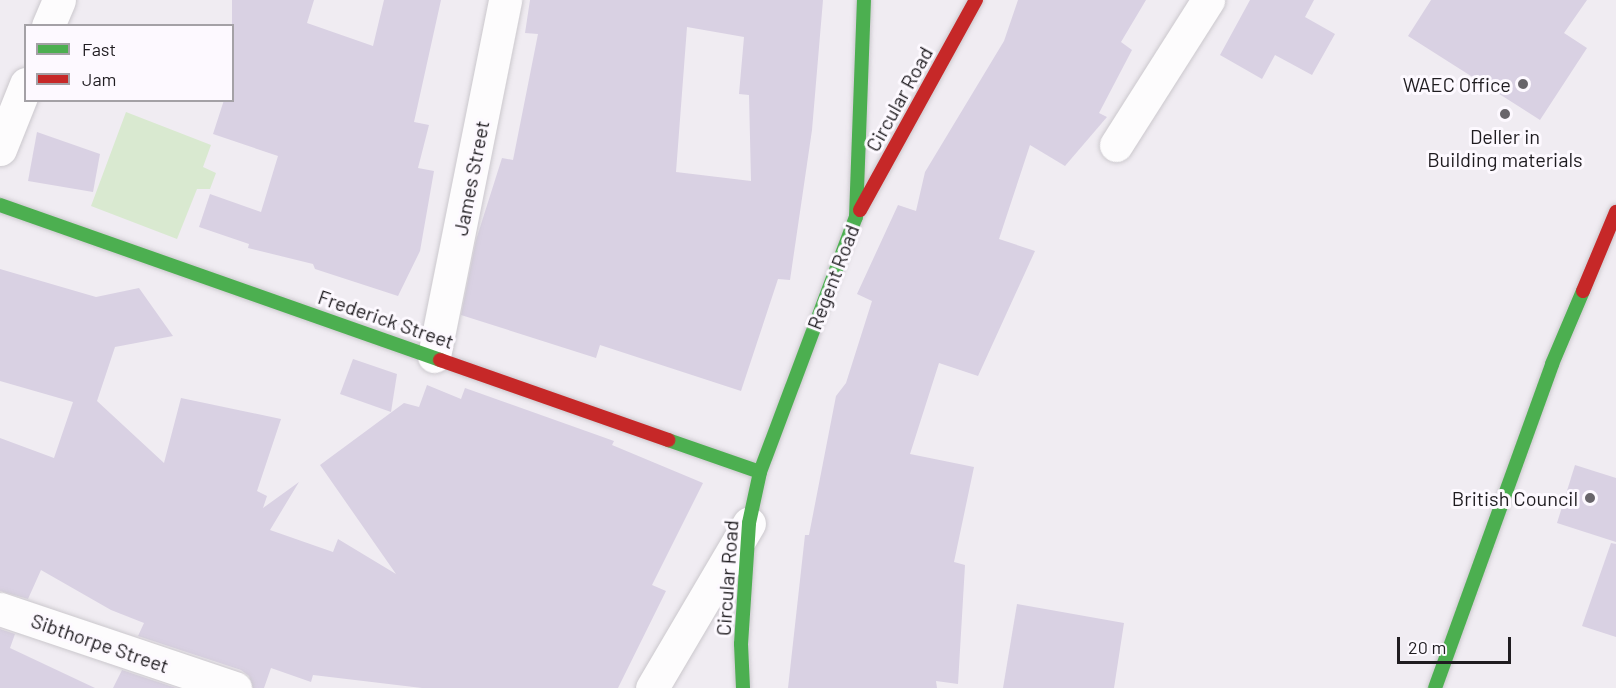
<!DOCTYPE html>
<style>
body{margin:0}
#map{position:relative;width:1616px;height:688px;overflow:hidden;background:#f0ecf2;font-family:Barlow,sans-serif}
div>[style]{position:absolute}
.green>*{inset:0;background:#d9e9d0}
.building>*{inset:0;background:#d9d1e3}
.roads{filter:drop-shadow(0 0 2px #cbc8cd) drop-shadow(0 0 2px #cbc8cd)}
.street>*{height:33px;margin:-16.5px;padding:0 16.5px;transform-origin:16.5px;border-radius:16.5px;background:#fdfcfd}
.fast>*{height:14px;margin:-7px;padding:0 7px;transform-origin:7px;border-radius:7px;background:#4caf50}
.jam>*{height:14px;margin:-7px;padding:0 7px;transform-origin:7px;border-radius:7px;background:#c62828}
.dots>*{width:16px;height:16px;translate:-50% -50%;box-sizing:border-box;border:3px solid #fdf9ff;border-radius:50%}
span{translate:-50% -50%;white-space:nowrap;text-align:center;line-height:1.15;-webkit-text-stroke:6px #fdf9ff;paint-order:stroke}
.poi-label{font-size:20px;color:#1f1c20}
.right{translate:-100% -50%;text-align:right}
.street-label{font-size:20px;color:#1f1c20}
.legend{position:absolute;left:24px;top:24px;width:210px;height:78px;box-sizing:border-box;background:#fdf9ff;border:2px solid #a4a1a6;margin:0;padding:8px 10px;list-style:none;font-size:18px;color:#1f1c20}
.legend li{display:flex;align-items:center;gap:12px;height:30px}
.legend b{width:30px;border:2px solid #a4a1a6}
.scale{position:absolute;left:1397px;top:637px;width:114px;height:27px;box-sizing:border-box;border:3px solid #1f1c20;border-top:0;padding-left:8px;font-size:18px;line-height:21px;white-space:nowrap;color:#1f1c20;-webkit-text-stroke:4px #fdf9ff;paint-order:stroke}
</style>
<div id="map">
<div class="green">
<i style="clip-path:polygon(126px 112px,211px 145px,203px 167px,216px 173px,210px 189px,197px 189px,177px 239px,91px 206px)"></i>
</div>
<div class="building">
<i style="clip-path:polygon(232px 0,314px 0,307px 23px,373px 46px,384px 0,441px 0,414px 122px,429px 125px,418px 168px,434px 171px,420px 251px,398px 296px,315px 269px,313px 264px,248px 248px,249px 244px,199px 227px,210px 194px,261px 212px,278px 156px,213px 134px,224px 100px,232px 100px)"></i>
<i style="clip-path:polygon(evenodd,530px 0,823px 0,812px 130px,790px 280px,778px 279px,741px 391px,600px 345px,596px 358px,461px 315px,476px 240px,502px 158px,513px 160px,538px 34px,525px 33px,530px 0,687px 27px,744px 37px,739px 94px,749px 95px,751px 181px,676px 172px,687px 27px)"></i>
<i style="clip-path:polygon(1018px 0,1146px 0,1121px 42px,1132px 50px,1099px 113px,1107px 117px,1065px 166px,1030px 145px,999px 239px,1035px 251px,978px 376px,939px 363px,910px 454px,974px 467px,954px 562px,965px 565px,958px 684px,936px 681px,937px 688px,788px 688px,805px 535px,809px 535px,836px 396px,846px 383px,872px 301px,857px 294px,898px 205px,916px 211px,925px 172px,1004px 41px)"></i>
<i style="clip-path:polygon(1250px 0,1314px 0,1305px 17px,1335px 34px,1312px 75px,1275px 55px,1262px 79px,1220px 55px)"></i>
<i style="clip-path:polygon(1431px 0,1587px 0,1564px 33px,1587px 48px,1540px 120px,1408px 36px)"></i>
<i style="clip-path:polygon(37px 132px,100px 154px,93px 192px,28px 181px)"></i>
<i style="clip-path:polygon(0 269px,96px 297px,139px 288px,173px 336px,115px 347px,97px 401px,164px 463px,181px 398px,281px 419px,257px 491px,267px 496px,263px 508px,299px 482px,270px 530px,333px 552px,338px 539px,396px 574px,320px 465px,404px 403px,419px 407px,427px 385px,461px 399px,465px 388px,614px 441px,612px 445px,703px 483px,652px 585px,666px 591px,618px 688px,422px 688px,313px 675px,311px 682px,271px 668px,264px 688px,253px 688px,249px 676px,241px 670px,138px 636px,144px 623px,111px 610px,41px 570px,28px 599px,0 591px,0 438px,54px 458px,73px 402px,0 381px)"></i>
<i style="clip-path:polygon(353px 359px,397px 374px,391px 412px,340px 394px)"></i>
<i style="clip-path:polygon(1575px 465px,1616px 478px,1616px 542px,1557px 523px)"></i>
<i style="clip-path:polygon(1611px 543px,1616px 544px,1616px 637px,1582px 626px)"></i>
<i style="clip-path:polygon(1017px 604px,1124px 623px,1114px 688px,1003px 688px)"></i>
<i style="clip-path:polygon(0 629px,15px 634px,10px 648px,95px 688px,0 688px)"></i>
<i style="clip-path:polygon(122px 670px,176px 688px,113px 688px)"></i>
</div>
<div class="roads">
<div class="street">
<i style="left:48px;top:26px;width:28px;rotate:-67deg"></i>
<i style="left:1116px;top:145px;width:172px;rotate:-57.6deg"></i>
<i style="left:0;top:149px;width:70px;rotate:-68.2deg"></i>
<i style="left:434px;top:356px;width:363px;rotate:-78.7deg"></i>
<i style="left:0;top:609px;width:248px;rotate:18.6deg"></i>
<i style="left:652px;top:688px;width:191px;rotate:-59.5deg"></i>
</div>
<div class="fast">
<i style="left:0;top:205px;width:467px;rotate:19.4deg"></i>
<i style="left:668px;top:440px;width:97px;rotate:19.2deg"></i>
<i style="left:743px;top:688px;width:44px;rotate:-92.6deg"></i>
<i style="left:741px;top:644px;width:121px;rotate:-86.2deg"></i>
<i style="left:749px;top:523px;width:52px;rotate:-77.8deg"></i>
<i style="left:760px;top:472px;width:272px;rotate:-69.4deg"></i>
<i style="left:856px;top:217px;width:217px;rotate:-87.9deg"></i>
<i style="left:1435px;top:688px;width:344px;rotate:-70.1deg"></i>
<i style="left:1552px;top:364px;width:79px;rotate:-67deg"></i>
</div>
<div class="jam">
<i style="left:860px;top:210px;width:240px;rotate:-61.1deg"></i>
<i style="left:1583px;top:291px;width:86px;rotate:-67.3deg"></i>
<i style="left:440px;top:360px;width:242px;rotate:19.3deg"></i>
</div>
</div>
<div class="dots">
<i style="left:1523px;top:84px;background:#68656a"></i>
<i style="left:1505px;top:114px;background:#68656a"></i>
<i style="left:1590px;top:498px;background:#68656a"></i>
</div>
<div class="poi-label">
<span class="right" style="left:1511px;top:84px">WAEC Office</span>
<span style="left:1505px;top:148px">Deller in<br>Building materials</span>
<span class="right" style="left:1578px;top:498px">British Council</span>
</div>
<div class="street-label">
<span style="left:899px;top:99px;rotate:-61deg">Circular Road</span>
<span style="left:471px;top:178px;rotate:-79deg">James Street</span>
<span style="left:833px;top:277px;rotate:-69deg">Regent Road</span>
<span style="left:386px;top:319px;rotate:19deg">Frederick Street</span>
<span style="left:727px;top:578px;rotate:-86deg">Circular Road</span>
<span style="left:100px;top:643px;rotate:19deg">Sibthorpe Street</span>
</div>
<ul class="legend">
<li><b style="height:8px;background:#4caf50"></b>Fast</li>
<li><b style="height:8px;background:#c62828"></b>Jam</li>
</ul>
<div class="scale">20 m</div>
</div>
